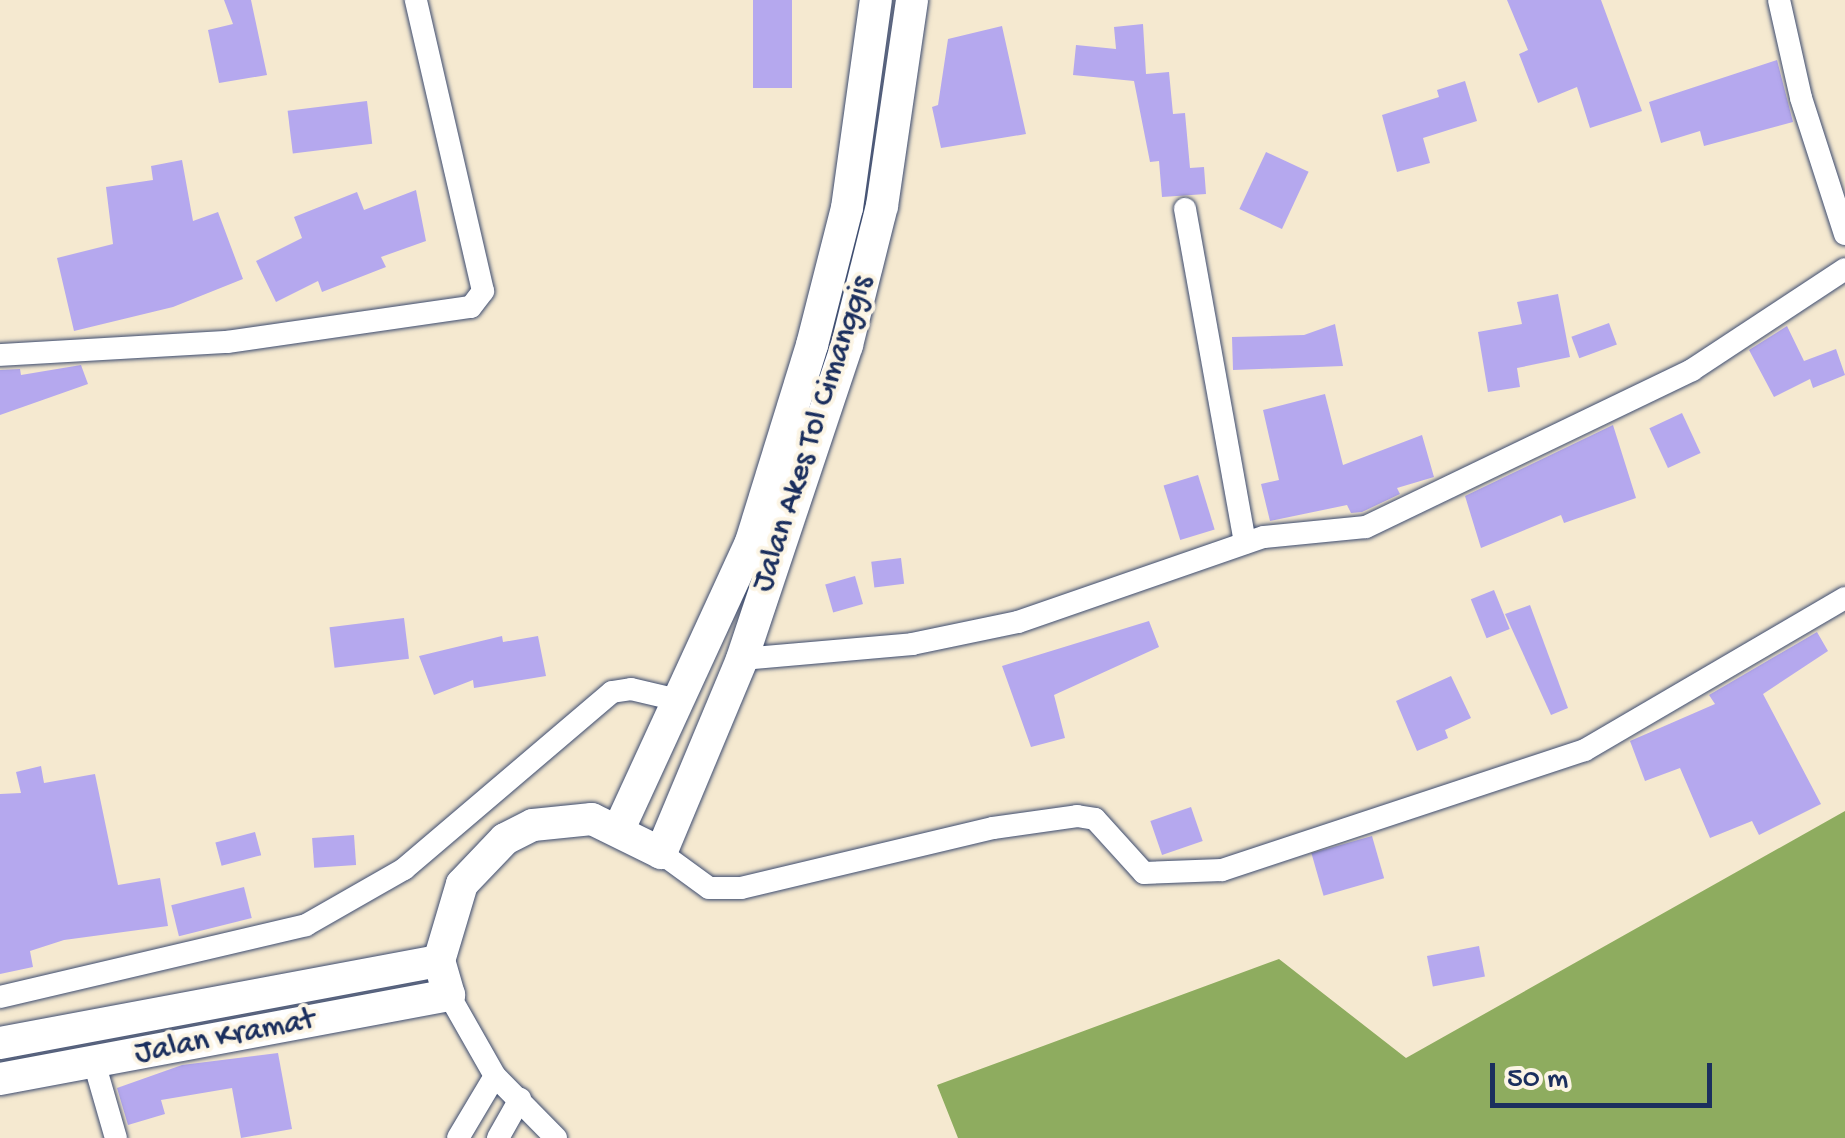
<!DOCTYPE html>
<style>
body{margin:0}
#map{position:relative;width:1845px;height:1138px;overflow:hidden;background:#f5e9d0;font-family:"Gochi Hand",sans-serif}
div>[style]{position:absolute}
.forest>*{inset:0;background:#8eac5f}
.building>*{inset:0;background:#b5a8ee;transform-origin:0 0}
.roads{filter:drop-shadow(0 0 2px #3c4b6f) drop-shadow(0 0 2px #3c4b6f)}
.minor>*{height:22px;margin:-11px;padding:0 11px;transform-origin:11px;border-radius:11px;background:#fff}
.secondary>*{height:32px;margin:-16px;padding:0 16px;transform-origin:16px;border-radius:16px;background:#fff}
span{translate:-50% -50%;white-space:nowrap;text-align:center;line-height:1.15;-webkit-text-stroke:8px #fcf5e5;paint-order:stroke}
.street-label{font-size:32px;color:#1b2f5e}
.scale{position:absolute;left:1490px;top:1063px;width:222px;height:45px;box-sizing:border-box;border:5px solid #1b2f5e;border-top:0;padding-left:12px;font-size:30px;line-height:35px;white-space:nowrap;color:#1b2f5e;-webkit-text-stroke:8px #fcf5e5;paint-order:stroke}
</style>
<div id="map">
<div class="forest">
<i style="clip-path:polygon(1845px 811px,1845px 1138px,958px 1138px,937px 1085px,1279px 959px,1406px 1058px)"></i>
</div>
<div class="building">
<i style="clip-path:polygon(224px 0,251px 0,267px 75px,219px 83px,208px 30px,233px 24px)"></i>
<i style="left:753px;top:0;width:39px;height:88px"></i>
<i style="clip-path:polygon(1507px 0,1601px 0,1642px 111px,1590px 128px,1577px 87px,1538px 103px,1519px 54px,1528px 50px)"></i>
<i style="clip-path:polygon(1143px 24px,1146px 74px,1169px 72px,1173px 114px,1185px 113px,1190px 168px,1204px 167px,1206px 194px,1162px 197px,1159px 161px,1150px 162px,1134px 81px,1073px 75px,1076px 45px,1116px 49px,1114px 27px)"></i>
<i style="clip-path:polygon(1002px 26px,1026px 134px,941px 148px,932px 107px,938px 105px,948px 39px)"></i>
<i style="clip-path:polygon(1777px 60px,1793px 122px,1704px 146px,1700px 131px,1661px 143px,1649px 102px)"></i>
<i style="clip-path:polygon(1465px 81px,1477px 121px,1423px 138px,1430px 163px,1397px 172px,1382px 115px,1439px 97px,1437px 90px)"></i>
<i style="left:367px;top:101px;width:43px;height:80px;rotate:83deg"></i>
<i style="left:1266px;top:152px;width:47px;height:63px;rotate:25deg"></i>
<i style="clip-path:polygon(182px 160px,193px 221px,218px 212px,243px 279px,173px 307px,74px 331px,57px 258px,113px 244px,106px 187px,153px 180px,151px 166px)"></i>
<i style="clip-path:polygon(416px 190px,426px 241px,381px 257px,386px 267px,322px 292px,318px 281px,276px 302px,256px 261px,302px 238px,294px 217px,357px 192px,364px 210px)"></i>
<i style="clip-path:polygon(1558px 294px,1570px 357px,1517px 368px,1520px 387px,1488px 392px,1478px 332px,1522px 324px,1517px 302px)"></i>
<i style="left:1609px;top:323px;width:23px;height:40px;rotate:70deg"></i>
<i style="clip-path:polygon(1335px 324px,1343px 366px,1233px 370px,1232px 337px,1304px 335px)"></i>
<i style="clip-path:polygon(1787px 326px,1804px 361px,1836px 349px,1845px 375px,1813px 388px,1810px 379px,1774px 397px,1749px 350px)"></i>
<i style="clip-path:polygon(81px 365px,88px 384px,0 415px,0 370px,20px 369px,21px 375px)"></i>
<i style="clip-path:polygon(1325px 394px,1343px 465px,1422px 435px,1434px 477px,1397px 488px,1400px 494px,1362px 512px,1351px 513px,1347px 505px,1270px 521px,1261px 484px,1279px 480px,1263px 410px)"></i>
<i style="left:1682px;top:413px;width:44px;height:36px;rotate:65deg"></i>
<i style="clip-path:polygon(1613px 425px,1636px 498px,1564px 523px,1561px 515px,1481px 548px,1465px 496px)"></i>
<i style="left:1198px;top:475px;width:57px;height:36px;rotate:73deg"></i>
<i style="left:901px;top:558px;width:26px;height:30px;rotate:83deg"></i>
<i style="left:855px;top:576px;width:29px;height:31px;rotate:74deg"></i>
<i style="left:1494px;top:590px;width:42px;height:25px;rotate:68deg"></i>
<i style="clip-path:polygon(1530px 605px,1568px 708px,1551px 715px,1505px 614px)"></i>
<i style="left:404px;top:618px;width:41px;height:75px;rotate:83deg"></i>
<i style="clip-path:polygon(1149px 621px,1159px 647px,1054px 695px,1065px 738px,1031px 747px,1002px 666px)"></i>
<i style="clip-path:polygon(1817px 632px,1828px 651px,1763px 694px,1821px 804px,1759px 835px,1752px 821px,1710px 838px,1680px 768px,1645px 781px,1630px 741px,1715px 704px,1709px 695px)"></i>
<i style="clip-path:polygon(502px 636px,503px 642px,538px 636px,546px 676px,474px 688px,473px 680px,434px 695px,419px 656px)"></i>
<i style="clip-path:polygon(1451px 676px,1471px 718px,1445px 730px,1448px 738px,1417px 751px,1396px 701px)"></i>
<i style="clip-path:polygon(41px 766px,44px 783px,95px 774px,118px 885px,160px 878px,168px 926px,64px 940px,30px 951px,33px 967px,0 974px,0 794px,21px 793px,16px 772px)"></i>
<i style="left:1191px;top:807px;width:36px;height:43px;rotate:71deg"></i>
<i style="left:255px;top:832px;width:24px;height:41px;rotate:75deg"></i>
<i style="left:354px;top:835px;width:30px;height:42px;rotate:86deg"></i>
<i style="left:1372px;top:836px;width:44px;height:63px;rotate:74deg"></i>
<i style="left:244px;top:887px;width:32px;height:75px;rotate:76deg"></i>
<i style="left:1479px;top:946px;width:31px;height:53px;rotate:79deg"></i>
<i style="clip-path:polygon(278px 1053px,292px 1129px,241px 1138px,232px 1088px,161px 1100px,165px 1114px,128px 1125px,117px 1088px,182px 1065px)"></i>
</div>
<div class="roads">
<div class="minor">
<i style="left:1779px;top:0;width:100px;rotate:77.3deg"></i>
<i style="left:1801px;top:98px;width:143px;rotate:72.1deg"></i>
<i style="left:1185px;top:209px;width:339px;rotate:79.8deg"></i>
<i style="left:0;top:355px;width:227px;rotate:-3.3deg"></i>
<i style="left:227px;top:342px;width:246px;rotate:-8.2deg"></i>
<i style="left:471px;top:307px;width:20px;rotate:-53deg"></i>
<i style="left:483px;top:291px;width:299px;rotate:-103deg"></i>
<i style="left:742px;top:659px;width:171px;rotate:-5deg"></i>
<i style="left:912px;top:644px;width:108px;rotate:-11.7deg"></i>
<i style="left:1018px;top:622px;width:260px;rotate:-19.1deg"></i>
<i style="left:1264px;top:537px;width:102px;rotate:-5.6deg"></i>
<i style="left:1366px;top:527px;width:362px;rotate:-25.7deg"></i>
<i style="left:1692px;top:370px;width:183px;rotate:-33.4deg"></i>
<i style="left:661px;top:853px;width:59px;rotate:36.1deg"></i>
<i style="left:709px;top:888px;width:32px"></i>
<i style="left:741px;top:888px;width:259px;rotate:-13.4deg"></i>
<i style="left:993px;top:828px;width:85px;rotate:-8.1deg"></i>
<i style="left:1077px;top:816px;width:18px;rotate:9deg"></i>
<i style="left:1095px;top:819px;width:73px;rotate:47.8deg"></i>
<i style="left:1144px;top:873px;width:78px;rotate:-2.2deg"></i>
<i style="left:1222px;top:870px;width:382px;rotate:-18.3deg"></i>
<i style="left:1585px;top:750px;width:301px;rotate:-30.3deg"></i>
<i style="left:449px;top:995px;width:93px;rotate:60.4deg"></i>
<i style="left:495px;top:1076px;width:87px;rotate:45.5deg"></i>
<i style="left:0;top:997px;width:314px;rotate:-13.2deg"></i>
<i style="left:306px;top:925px;width:113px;rotate:-29.7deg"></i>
<i style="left:404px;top:869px;width:273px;rotate:-40.4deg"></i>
<i style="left:612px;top:692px;width:19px;rotate:-9deg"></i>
<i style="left:631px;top:689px;width:48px;rotate:13.2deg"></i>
<i style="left:94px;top:1062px;width:79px;rotate:73.9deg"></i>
<i style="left:458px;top:1138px;width:72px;rotate:-59.2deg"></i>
<i style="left:498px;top:1138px;width:45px;rotate:-60.6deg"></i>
</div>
<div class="secondary">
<i style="left:619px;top:829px;width:316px;rotate:-65.3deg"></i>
<i style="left:751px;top:542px;width:206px;rotate:-72.8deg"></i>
<i style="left:812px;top:345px;width:141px;rotate:-75.7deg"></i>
<i style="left:847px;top:208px;width:210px;rotate:-82.1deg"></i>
<i style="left:0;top:1043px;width:447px;rotate:-10.6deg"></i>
<i style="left:0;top:1079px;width:457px;rotate:-10.6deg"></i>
<i style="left:449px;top:995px;width:35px;rotate:-106deg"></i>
<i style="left:439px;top:961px;width:80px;rotate:-73.4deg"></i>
<i style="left:462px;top:884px;width:62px;rotate:-46.3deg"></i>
<i style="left:505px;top:839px;width:31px;rotate:-27deg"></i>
<i style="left:533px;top:825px;width:59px;rotate:-5.8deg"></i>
<i style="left:592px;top:819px;width:77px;rotate:26.2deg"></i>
<i style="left:661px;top:853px;width:210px;rotate:-67.3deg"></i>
<i style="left:742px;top:659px;width:331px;rotate:-71.5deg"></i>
<i style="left:847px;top:345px;width:143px;rotate:-75.9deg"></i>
<i style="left:882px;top:206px;width:208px;rotate:-81.7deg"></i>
</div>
</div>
<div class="street-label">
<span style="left:814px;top:434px;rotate:-72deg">Jalan Akes Tol Cimanggis</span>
<span style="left:225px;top:1038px;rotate:-11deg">Jalan Kramat</span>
</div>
<div class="scale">50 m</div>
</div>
